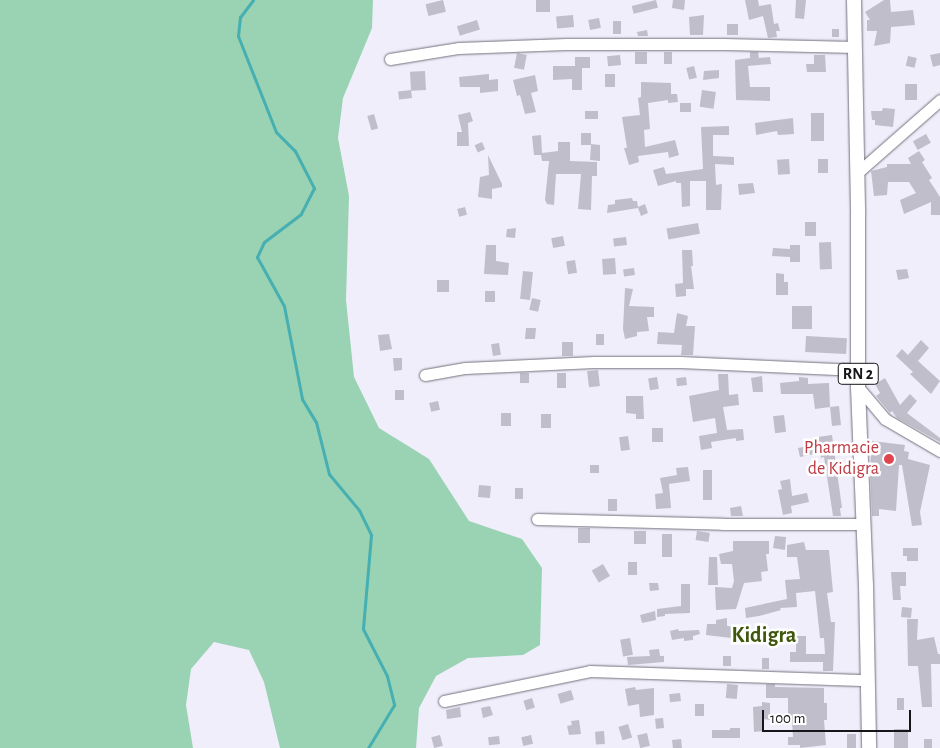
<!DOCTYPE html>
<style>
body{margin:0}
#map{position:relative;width:940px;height:748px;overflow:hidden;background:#efeefa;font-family:"Alegreya Sans",sans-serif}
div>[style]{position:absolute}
.green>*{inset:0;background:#99d3b3}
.stream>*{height:3px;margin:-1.5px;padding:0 1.5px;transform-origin:1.5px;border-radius:1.5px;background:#46afb2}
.building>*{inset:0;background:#bfbeca;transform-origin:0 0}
.roads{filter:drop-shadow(0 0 1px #72717c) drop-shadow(0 0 1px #72717c)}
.minor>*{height:11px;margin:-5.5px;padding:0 5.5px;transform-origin:5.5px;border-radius:5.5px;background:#fff}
.major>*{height:14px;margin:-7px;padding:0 7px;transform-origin:7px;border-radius:7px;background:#fff}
.dots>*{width:14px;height:14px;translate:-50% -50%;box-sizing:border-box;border:2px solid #fff;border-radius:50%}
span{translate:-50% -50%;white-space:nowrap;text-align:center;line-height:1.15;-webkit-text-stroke:5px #fff;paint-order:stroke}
.shield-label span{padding:1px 4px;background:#fff;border:1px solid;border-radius:4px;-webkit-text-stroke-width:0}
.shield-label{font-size:16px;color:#16161a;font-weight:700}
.health-label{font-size:18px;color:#be3a42}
.right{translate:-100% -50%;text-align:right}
.district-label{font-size:22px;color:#3f570d;font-weight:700}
.scale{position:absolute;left:762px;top:710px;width:149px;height:22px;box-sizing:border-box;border:2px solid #16161a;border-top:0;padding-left:6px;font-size:15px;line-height:18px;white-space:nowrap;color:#16161a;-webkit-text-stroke:4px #fff;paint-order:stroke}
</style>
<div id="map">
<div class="green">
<i style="clip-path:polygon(0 0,373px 0,372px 28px,343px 98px,338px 138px,349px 196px,346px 300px,354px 377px,379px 428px,429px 459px,469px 521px,522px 539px,542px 568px,540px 645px,523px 655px,468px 658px,436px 676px,419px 708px,416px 748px,280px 748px,264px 682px,249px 650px,214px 642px,191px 669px,186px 705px,193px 748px,0 748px)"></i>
</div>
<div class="stream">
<i style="left:253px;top:0;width:21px;rotate:127deg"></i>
<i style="left:240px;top:17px;width:19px;rotate:96deg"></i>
<i style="left:238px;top:36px;width:103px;rotate:68.4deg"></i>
<i style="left:276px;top:132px;width:27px;rotate:45deg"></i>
<i style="left:295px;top:151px;width:42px;rotate:62.8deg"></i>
<i style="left:314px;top:188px;width:29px;rotate:117deg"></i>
<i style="left:301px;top:214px;width:46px;rotate:142.9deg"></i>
<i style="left:264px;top:242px;width:17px;rotate:115deg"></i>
<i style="left:257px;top:257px;width:56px;rotate:61.1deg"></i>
<i style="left:284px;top:306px;width:95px;rotate:79deg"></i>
<i style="left:302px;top:399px;width:27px;rotate:59deg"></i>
<i style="left:316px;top:422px;width:54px;rotate:76deg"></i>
<i style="left:329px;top:474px;width:47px;rotate:50.2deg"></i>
<i style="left:359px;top:510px;width:28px;rotate:64deg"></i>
<i style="left:371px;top:535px;width:94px;rotate:94.9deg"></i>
<i style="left:363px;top:629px;width:53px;rotate:62.9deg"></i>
<i style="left:387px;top:676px;width:30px;rotate:76deg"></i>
<i style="left:394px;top:705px;width:50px;rotate:121.2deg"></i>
</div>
<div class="building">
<i style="left:443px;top:0;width:12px;height:18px;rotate:76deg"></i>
<i style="left:536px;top:0;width:14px;height:12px"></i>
<i style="left:656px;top:0;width:8px;height:25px;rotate:76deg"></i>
<i style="clip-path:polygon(673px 0,685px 0,684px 10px,672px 8px)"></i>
<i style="clip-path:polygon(745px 0,758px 0,759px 6px,771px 4px,774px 24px,778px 23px,780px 31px,776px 31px,777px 37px,768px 38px,763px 16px,749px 20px)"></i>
<i style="clip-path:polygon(796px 0,806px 0,804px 19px,795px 18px)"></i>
<i style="clip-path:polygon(884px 0,890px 0,891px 12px,913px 10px,915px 25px,891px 27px,890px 43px,874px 46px,877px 31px,867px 31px,867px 20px,870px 20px,865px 12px)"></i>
<i style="left:573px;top:15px;width:12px;height:17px;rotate:85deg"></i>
<i style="clip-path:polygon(704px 15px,703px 35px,690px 35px,689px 17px)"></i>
<i style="left:599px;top:18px;width:10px;height:11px;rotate:79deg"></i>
<i style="left:477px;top:20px;width:10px;height:21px;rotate:73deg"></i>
<i style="left:613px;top:21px;width:8px;height:13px"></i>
<i style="left:738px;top:24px;width:11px;height:11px;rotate:90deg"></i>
<i style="left:832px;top:29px;width:7px;height:8px"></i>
<i style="clip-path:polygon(647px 30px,648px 36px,638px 36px,637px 32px)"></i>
<i style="left:635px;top:52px;width:12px;height:12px"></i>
<i style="left:664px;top:52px;width:8px;height:12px"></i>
<i style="clip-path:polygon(750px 52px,758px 52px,759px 58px,770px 57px,771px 64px,748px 66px,750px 87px,770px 87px,770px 101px,736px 100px,735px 60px,750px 58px)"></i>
<i style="left:517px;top:53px;width:10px;height:15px;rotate:11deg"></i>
<i style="clip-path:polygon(940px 53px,940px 65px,933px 67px,930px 55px)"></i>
<i style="left:620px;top:55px;width:10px;height:13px;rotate:84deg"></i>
<i style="clip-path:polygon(814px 55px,825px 55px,826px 72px,807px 72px,806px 64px,814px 64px)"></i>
<i style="left:908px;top:56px;width:9px;height:10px;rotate:13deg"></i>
<i style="clip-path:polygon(575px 57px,590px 57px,590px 68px,582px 68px,582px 90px,572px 90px,572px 79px,553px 80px,553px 66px,575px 66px)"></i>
<i style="left:694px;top:66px;width:12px;height:8px;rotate:76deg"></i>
<i style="clip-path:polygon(719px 70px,719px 78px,703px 80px,704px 71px)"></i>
<i style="left:425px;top:71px;width:19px;height:15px;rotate:87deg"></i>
<i style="clip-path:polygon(489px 74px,489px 80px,498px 79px,498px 91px,480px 93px,480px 87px,460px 87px,459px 77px)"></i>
<i style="left:605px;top:74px;width:10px;height:13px"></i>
<i style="clip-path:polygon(535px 75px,538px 91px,531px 93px,536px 112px,525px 114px,520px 95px,517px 96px,513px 80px)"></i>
<i style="clip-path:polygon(641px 82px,671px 83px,671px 94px,677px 94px,678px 102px,668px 103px,668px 100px,648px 103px,650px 129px,644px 130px,645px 147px,675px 140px,679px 155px,669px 158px,668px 152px,638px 156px,639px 162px,629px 165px,624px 148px,627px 148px,622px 117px,640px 115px,638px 98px,641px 97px)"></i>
<i style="left:905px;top:84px;width:12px;height:16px"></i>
<i style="left:411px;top:90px;width:8px;height:13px;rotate:83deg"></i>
<i style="left:702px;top:90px;width:14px;height:17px;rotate:8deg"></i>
<i style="left:691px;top:103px;width:9px;height:11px;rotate:90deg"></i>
<i style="clip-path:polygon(883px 108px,895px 109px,893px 127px,875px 125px,875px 120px,872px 120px,871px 111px,882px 111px)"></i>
<i style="left:598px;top:111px;width:8px;height:13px;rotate:90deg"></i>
<i style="clip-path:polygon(470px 112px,473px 121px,468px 123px,469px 146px,457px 146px,457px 132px,462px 132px,458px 115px)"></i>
<i style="left:811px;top:113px;width:13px;height:28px"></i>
<i style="left:374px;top:114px;width:15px;height:7px;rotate:74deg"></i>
<i style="clip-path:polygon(793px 118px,794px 134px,778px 135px,777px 131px,756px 135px,755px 123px)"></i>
<i style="clip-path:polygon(729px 126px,729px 135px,713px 135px,713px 156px,734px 157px,734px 165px,715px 164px,716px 185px,722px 184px,721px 210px,706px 210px,706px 181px,690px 181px,690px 206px,682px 207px,681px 183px,676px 183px,676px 181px,658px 186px,653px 170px,664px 167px,666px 174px,703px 169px,701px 127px)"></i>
<i style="clip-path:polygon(581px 133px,591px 133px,591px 144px,600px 145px,600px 161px,590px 160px,591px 145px,581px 145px)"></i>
<i style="left:926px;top:134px;width:10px;height:15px;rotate:61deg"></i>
<i style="clip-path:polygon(541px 135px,542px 153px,558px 151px,558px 142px,570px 142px,570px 161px,597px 162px,597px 176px,592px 176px,591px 210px,578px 209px,581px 174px,556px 174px,554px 205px,547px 204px,545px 200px,549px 161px,542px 161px,541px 155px,534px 155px,532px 136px)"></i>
<i style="left:482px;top:142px;width:8px;height:8px;rotate:67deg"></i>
<i style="clip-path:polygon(919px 151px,925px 160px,922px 162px,932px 178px,929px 180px,940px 197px,940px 215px,931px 215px,931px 202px,904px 214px,900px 200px,916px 193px,909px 182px,888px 182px,887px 195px,874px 196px,871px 171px,887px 167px,887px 164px,911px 164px,908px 158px)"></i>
<i style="clip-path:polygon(488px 155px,502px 184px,502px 187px,492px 189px,492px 199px,478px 197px,480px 177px,489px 175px)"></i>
<i style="left:789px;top:159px;width:15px;height:12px;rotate:86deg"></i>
<i style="left:818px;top:159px;width:10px;height:14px"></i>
<i style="clip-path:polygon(753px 183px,755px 193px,739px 195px,738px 184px)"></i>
<i style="clip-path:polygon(632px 198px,633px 201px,637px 201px,638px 207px,645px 204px,648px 213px,641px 216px,638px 208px,607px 213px,608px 205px,615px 204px,615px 200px)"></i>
<i style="left:465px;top:207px;width:8px;height:8px;rotate:76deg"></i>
<i style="left:805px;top:222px;width:11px;height:14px"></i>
<i style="left:698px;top:223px;width:11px;height:32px;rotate:80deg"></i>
<i style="clip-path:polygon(516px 228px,515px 238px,506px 237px,507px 229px)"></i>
<i style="left:563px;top:236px;width:10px;height:12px;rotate:79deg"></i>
<i style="left:626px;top:237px;width:8px;height:13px;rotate:83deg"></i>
<i style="left:831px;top:242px;width:27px;height:12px;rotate:88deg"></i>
<i style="clip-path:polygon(486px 245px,496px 245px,496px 261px,509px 263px,508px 275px,484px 274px)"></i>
<i style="clip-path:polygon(790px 245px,800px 245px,800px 262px,790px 262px,790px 257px,772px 256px,773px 248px,790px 249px)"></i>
<i style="clip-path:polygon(682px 250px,692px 250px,693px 266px,691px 266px,694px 289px,686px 289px,686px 296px,676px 297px,675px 284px,683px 283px)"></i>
<i style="left:615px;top:258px;width:16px;height:13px;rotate:86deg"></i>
<i style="left:575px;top:260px;width:13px;height:9px;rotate:81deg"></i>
<i style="left:634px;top:268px;width:7px;height:11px;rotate:82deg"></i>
<i style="clip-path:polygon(907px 269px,909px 278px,898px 280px,896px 270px)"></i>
<i style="left:523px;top:271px;width:10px;height:28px;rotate:6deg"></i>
<i style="clip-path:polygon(776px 273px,784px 274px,784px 282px,788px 282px,788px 295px,776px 295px)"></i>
<i style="left:449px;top:280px;width:12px;height:12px;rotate:90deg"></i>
<i style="clip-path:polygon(625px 288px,633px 289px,629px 306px,654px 307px,654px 317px,647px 317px,649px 331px,637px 332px,637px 336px,625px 339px,623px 329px)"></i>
<i style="left:485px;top:291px;width:10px;height:11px"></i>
<i style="left:532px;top:298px;width:9px;height:12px;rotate:13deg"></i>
<i style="left:792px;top:306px;width:20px;height:23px"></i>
<i style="clip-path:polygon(677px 313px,688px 316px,686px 326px,695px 326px,693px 355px,681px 355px,682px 345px,657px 344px,658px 332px,674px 333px)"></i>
<i style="clip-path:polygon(526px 328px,536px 328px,535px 339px,525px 339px)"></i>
<i style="clip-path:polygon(389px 334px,392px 349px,380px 351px,378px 335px)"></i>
<i style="left:596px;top:334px;width:8px;height:11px"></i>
<i style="left:806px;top:336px;width:41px;height:16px;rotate:3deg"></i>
<i style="clip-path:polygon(921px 340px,929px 348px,918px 361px,940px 381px,931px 394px,910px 374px,913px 372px,896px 356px,902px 349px,908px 355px)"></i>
<i style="left:562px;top:342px;width:11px;height:14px"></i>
<i style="left:499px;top:343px;width:12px;height:8px;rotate:81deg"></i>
<i style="clip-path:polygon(393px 358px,402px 358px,402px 370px,394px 371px)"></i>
<i style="left:598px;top:370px;width:16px;height:11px;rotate:83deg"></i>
<i style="left:520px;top:373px;width:9px;height:10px"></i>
<i style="left:557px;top:373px;width:9px;height:15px"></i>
<i style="clip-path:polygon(718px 374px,728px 374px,729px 395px,738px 394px,739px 405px,723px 407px,727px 430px,743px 429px,744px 440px,736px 441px,736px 438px,711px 442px,712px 448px,701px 450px,699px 436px,717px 433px,715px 418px,693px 422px,689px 396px,719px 390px)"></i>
<i style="clip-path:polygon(762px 376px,763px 392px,753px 392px,751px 378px)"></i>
<i style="left:657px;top:377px;width:12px;height:9px;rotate:81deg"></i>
<i style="left:686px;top:377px;width:8px;height:10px;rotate:83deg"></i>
<i style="clip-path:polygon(799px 377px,808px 378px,808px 384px,829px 383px,830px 407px,839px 406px,841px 425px,832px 426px,830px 407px,815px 409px,813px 394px,781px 394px,780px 383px,799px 381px)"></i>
<i style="clip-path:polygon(885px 378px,900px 405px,910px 394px,917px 401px,907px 413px,940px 438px,940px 442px,897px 418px,892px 411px,890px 413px,876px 396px,880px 393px,875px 384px)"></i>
<i style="left:395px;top:390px;width:9px;height:10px"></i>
<i style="clip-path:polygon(626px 396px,643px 396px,644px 419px,636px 419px,636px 414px,626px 413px)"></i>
<i style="left:438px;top:401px;width:9px;height:9px;rotate:77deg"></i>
<i style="left:501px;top:413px;width:10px;height:13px"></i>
<i style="left:541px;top:414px;width:10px;height:14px"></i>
<i style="left:784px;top:415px;width:17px;height:11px;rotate:83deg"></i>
<i style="left:652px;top:428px;width:11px;height:14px"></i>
<i style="clip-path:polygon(832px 435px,842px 508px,840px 508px,841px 516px,833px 516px,824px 457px,821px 458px,820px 453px,800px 457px,798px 448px,819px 444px,818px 437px)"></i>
<i style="left:628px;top:436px;width:14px;height:9px;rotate:82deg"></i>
<i style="clip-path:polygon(872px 441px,905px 445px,904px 451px,909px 452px,908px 459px,930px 465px,920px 512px,922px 525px,912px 526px,902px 465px,899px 465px,896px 511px,879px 509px,879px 516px,872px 516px,870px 468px)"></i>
<i style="left:590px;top:465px;width:9px;height:8px"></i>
<i style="clip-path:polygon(688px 467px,690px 481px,669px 484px,671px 508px,656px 509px,655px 494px,663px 493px,660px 478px,677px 475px,676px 468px)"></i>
<i style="left:703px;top:470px;width:9px;height:30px"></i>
<i style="clip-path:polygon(790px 479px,792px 496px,807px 493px,809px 502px,791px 506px,792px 513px,783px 515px,778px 490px,782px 489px,780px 481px)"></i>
<i style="left:479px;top:485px;width:12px;height:12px;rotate:5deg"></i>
<i style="left:515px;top:488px;width:8px;height:11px"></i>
<i style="left:608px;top:499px;width:9px;height:12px"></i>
<i style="clip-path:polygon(741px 506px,743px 516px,731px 516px,730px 508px)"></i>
<i style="left:578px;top:528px;width:12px;height:15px"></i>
<i style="left:634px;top:531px;width:12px;height:13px"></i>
<i style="left:697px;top:531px;width:13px;height:9px;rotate:9deg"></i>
<i style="left:662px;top:534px;width:10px;height:23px"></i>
<i style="clip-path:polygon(775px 536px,786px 537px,785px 550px,773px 548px)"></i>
<i style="clip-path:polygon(733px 541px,769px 541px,769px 554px,766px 554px,768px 571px,761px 572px,762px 581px,744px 583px,736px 609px,716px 610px,715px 587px,732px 588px,734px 581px,732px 564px,721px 564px,719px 554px,733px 551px)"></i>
<i style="clip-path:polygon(804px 542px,806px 550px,829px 550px,833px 592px,827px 593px,831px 622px,835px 622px,833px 671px,823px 671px,823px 662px,790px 662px,790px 652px,796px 652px,796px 636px,806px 636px,806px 654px,825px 654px,824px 638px,820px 638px,815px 591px,796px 593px,797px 607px,780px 608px,781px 610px,759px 616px,746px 618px,745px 608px,787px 599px,785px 580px,800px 579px,797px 557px,787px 557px,787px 545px)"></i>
<i style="clip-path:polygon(903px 548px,918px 548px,918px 561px,907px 561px,907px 556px,903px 556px)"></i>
<i style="clip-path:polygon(709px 557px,717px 557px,718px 585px,708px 585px)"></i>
<i style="left:628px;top:562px;width:9px;height:13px"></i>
<i style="left:603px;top:564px;width:14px;height:13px;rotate:60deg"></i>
<i style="clip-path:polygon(891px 572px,906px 572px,906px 586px,900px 586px,901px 600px,893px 600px)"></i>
<i style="clip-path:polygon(649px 583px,658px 583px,659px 590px,650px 591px)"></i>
<i style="clip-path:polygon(681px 584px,690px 584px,690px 613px,665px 614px,665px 616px,657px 617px,657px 609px,681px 606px)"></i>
<i style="left:902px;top:607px;width:10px;height:10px;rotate:6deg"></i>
<i style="clip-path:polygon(655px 611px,656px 620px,642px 623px,640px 615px)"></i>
<i style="clip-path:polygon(727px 618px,727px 626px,741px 627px,740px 639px,706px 635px,707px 624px,716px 624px,716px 620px)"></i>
<i style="clip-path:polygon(907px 619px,918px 619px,917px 640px,934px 637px,938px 654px,940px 654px,940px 664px,931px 664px,932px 707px,922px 707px,918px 666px,908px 666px)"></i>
<i style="clip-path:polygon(678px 629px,679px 631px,699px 630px,700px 634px,693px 636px,693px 640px,684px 641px,684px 638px,672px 640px,670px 631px)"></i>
<i style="left:630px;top:638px;width:17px;height:10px;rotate:80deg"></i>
<i style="clip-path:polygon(659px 649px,660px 656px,664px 656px,664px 662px,628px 665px,627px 657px,650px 656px,649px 650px)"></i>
<i style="left:723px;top:656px;width:8px;height:10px"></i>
<i style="left:762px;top:658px;width:7px;height:11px"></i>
<i style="left:727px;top:684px;width:11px;height:14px;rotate:5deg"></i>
<i style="clip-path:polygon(766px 684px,775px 684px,775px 687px,824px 688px,824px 703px,827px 703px,827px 720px,824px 720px,826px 745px,800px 748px,800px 745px,788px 745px,788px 737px,793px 737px,792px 721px,788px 721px,788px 698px,766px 698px)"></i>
<i style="clip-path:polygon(635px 687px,636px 690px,654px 688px,654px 715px,640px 717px,639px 704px,628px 706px,625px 689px)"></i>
<i style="left:571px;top:690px;width:10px;height:14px;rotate:73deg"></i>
<i style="left:680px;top:693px;width:8px;height:11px;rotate:83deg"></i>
<i style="left:532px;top:698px;width:10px;height:9px;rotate:73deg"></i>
<i style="left:897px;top:698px;width:7px;height:12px"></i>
<i style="clip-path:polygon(762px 702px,770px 703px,770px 720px,763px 719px,763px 731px,754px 732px,753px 707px,762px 706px)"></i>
<i style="left:695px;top:704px;width:9px;height:12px"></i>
<i style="clip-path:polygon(490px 706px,493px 715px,483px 718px,481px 708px)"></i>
<i style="clip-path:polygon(460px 707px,461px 717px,447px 719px,446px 710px)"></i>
<i style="left:663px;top:718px;width:10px;height:8px;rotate:84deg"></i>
<i style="clip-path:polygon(579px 720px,581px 734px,569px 735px,567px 726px,572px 725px,571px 721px)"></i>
<i style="left:628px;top:724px;width:14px;height:10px;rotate:73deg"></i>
<i style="clip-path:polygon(730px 728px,740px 728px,740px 738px,712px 738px,712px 730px,730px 730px)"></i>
<i style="left:894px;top:729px;width:14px;height:19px"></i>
<i style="left:604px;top:731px;width:13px;height:9px;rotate:86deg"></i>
<i style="left:647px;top:733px;width:13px;height:10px;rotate:77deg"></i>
<i style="left:847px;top:734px;width:9px;height:14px"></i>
<i style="left:440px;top:735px;width:11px;height:9px;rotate:75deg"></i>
<i style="left:531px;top:735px;width:9px;height:10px;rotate:77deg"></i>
<i style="left:499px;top:736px;width:8px;height:11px;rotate:83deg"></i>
<i style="left:681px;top:739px;width:9px;height:9px;rotate:84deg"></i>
<i style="left:924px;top:739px;width:8px;height:9px"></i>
</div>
<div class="roads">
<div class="minor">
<i style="left:390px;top:59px;width:70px;rotate:-9.1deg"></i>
<i style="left:459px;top:48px;width:107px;rotate:-2.1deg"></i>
<i style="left:566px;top:44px;width:158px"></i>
<i style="left:724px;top:44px;width:131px;rotate:1.3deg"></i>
<i style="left:857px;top:173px;width:111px;rotate:-41.3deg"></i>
<i style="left:425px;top:375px;width:41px;rotate:-9.9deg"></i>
<i style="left:465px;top:368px;width:129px;rotate:-2.7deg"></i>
<i style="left:594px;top:362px;width:86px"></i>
<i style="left:680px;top:362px;width:178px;rotate:2.6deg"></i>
<i style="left:858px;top:387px;width:42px;rotate:49.8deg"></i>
<i style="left:885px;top:419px;width:64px;rotate:30.2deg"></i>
<i style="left:537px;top:519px;width:186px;rotate:1.5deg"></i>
<i style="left:723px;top:524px;width:141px"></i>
<i style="left:444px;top:701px;width:149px;rotate:-11.6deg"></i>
<i style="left:590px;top:671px;width:278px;rotate:1.9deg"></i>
</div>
<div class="major">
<i style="left:854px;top:0;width:215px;rotate:88.9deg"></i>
<i style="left:858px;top:215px;width:172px;rotate:90deg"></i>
<i style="left:858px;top:387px;width:198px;rotate:87.7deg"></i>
<i style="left:866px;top:585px;width:163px;rotate:88.9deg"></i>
</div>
</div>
<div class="dots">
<i style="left:889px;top:459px;background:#e0444e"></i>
</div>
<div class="shield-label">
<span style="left:858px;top:374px">RN 2</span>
</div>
<div class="health-label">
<span class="right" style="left:879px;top:459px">Pharmacie<br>de Kidigra</span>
</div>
<div class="district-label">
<span style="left:764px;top:636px">Kidigra</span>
</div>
<div class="scale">100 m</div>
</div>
